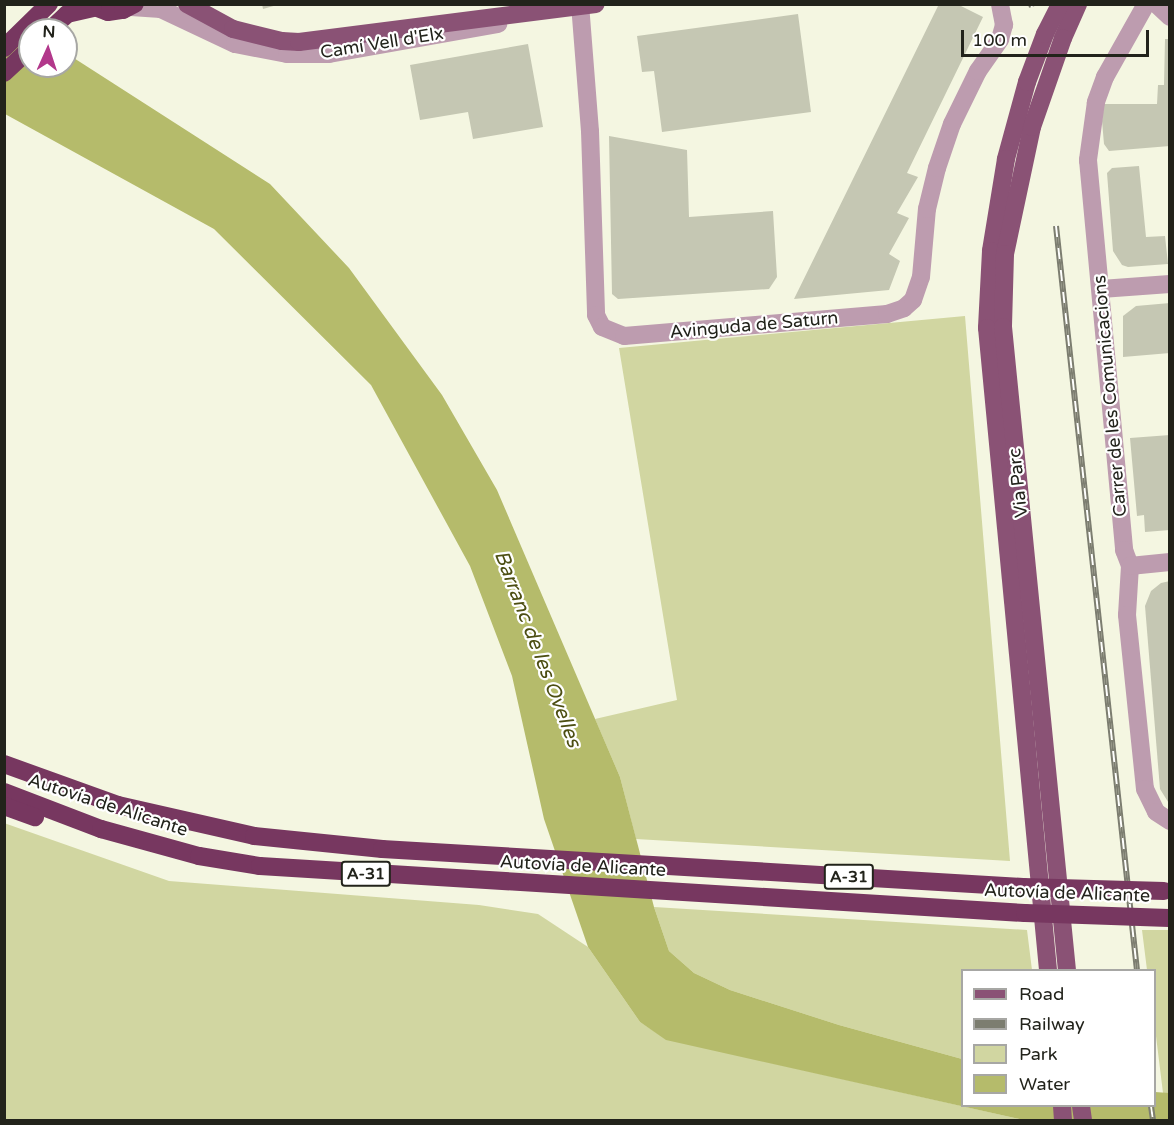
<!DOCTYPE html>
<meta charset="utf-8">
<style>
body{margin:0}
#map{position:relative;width:1174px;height:1125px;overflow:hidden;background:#f4f6e1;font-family:"Varela Round",sans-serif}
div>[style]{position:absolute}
.green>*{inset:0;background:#d1d6a1}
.water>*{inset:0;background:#b5bb6b}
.building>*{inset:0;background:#c5c7b3}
.minor>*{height:18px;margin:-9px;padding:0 9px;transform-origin:9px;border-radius:9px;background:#bd9caf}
.major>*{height:18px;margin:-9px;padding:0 9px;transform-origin:9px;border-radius:9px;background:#8a5275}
.highway>*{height:18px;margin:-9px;padding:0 9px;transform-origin:9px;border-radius:9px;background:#773760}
.rail>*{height:6px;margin-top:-3px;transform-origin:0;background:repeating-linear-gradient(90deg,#fff 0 11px,#7c7d70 0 22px);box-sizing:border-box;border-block:2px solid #7c7d70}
.major-bridge>*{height:18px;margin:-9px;padding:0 9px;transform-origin:9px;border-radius:9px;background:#8a5275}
.highway-bridge>*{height:18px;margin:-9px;padding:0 9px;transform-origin:9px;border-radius:9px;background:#773760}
span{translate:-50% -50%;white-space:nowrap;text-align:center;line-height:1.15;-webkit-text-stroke:4.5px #fff;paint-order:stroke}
.shield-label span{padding:2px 4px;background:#fff;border:2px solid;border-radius:4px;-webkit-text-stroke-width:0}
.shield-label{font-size:16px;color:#22231b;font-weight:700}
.street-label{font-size:18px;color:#22231b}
.water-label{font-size:20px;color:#4c4e12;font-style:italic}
.frame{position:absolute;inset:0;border:6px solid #22231b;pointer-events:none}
.legend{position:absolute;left:961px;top:969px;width:195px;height:138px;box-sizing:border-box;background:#fff;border:2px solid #a7a7a4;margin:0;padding:8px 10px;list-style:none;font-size:18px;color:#22231b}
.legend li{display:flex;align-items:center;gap:12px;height:30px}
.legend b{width:30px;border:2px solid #a7a7a4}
.north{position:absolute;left:18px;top:18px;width:60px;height:60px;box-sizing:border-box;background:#fff;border:2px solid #a7a7a4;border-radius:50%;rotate:3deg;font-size:16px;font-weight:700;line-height:24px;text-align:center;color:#22231b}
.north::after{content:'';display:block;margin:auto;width:21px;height:27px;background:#b2388b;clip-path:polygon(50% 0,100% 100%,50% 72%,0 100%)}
.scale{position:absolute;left:961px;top:30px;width:188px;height:27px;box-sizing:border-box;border:3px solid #22231b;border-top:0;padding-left:8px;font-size:18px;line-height:21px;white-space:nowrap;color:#22231b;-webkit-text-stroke:4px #fff;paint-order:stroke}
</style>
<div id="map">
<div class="green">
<i style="clip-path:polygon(965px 316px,1010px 861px,636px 839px,620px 777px,595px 719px,677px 700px,619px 348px)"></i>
<i style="clip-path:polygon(4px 823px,169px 881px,479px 905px,538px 914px,588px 947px,640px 1022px,666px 1039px,1024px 1120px,5px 1120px)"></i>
<i style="clip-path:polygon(654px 907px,1027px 930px,1032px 970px,962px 970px,962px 1059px,839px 1025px,730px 990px,694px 973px,669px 951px)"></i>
<i style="clip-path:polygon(1142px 930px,1169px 930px,1169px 1093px,1163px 1093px,1155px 1028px,1154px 970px,1147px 970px)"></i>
</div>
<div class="water">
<i style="clip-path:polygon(4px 37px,30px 41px,30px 66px,66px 66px,66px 53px,270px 184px,349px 268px,442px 395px,497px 490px,620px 777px,654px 907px,669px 951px,694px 973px,730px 990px,839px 1025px,962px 1059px,962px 1106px,1154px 1106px,1155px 1092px,1169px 1093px,1169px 1120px,1024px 1120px,666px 1040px,640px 1022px,588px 947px,544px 819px,512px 676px,470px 566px,371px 385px,214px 229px,5px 114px)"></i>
</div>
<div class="building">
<i style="clip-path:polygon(262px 4px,277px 4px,277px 5px,263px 9px)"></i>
<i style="clip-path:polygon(939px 4px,957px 4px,983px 17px,907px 173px,918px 177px,897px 213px,909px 218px,889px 254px,900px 261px,889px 290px,794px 299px)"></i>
<i style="clip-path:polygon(798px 14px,811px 112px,662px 132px,654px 71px,642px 72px,637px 36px)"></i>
<i style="clip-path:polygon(1165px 39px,1170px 39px,1170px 146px,1109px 151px,1104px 144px,1102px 121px,1104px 104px,1157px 104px,1158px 85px,1164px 85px)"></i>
<i style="clip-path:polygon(528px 44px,543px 127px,473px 139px,468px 112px,420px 120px,410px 65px)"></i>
<i style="clip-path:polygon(609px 136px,687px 150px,689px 217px,773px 211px,777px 277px,769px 289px,618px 299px,612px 294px)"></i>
<i style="clip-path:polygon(1139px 166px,1146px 237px,1165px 236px,1168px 264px,1128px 267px,1122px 265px,1113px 251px,1107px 173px,1112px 168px)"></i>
<i style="clip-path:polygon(1170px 303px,1170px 353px,1123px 357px,1123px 316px,1136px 306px)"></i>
<i style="clip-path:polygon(1170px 435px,1170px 530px,1145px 532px,1144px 515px,1137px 516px,1130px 438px)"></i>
<i style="clip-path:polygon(1170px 581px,1170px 805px,1160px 789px,1145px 606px,1151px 591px,1161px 583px)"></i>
</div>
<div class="minor">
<i style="left:580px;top:4px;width:127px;rotate:85.5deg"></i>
<i style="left:590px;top:131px;width:184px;rotate:88.1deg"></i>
<i style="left:596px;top:315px;width:13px;rotate:63deg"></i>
<i style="left:602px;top:327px;width:24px;rotate:22deg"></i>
<i style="left:624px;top:336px;width:264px;rotate:-4.8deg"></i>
<i style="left:887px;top:314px;width:18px;rotate:-19deg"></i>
<i style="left:904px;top:308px;width:12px;rotate:-42deg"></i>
<i style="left:913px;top:300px;width:24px;rotate:-71deg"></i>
<i style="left:921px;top:277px;width:68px;rotate:-85deg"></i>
<i style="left:927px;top:209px;width:42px;rotate:-76.3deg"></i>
<i style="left:937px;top:168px;width:46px;rotate:-71.2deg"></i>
<i style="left:952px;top:124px;width:59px;rotate:-63.9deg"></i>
<i style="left:978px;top:71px;width:39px;rotate:-55deg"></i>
<i style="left:1000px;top:39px;width:15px;rotate:-74deg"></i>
<i style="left:1004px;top:25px;width:21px;rotate:-101deg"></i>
<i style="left:1146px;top:4px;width:84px;rotate:119.3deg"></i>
<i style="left:1105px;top:77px;width:27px;rotate:110deg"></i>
<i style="left:1096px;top:102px;width:59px;rotate:97.9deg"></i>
<i style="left:1088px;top:160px;width:392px;rotate:84.7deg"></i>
<i style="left:1124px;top:550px;width:17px;rotate:69deg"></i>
<i style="left:1130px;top:566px;width:49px;rotate:93.5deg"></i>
<i style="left:1127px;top:615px;width:175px;rotate:84.1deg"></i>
<i style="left:1145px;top:789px;width:25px;rotate:64deg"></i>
<i style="left:1156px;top:812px;width:17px;rotate:33deg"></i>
<i style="left:1156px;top:4px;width:19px;rotate:43deg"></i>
<i style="left:131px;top:7px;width:30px;rotate:4deg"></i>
<i style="left:161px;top:9px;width:82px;rotate:25.3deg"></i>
<i style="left:235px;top:44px;width:53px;rotate:10.9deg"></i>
<i style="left:287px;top:54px;width:42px"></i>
<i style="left:329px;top:54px;width:172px;rotate:-10.1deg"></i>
<i style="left:1101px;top:289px;width:69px;rotate:-4.1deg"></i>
<i style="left:1130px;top:566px;width:40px;rotate:-5.7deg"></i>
</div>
<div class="major">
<i style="left:187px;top:4px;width:52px;rotate:28.5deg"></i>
<i style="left:233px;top:29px;width:50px;rotate:13.8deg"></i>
<i style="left:282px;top:41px;width:17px;rotate:3deg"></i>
<i style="left:299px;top:42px;width:299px;rotate:-7.3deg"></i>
<i style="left:1063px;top:38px;width:37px;rotate:-66deg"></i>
<i style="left:1027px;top:82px;width:80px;rotate:105.3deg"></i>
<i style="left:1006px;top:159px;width:93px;rotate:99.3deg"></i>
<i style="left:991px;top:251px;width:77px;rotate:93deg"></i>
<i style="left:987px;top:328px;width:645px;rotate:84.57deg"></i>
<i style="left:1032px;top:127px;width:130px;rotate:102deg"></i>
<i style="left:1005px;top:254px;width:73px;rotate:91.6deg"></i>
<i style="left:1003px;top:327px;width:646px;rotate:84.32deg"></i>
<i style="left:1062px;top:1106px;width:14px;rotate:86deg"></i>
<i style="left:1081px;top:1106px;width:14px;rotate:82deg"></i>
</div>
<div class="highway">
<i style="left:87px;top:4px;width:22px;rotate:21deg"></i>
<i style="left:108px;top:12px;width:15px;rotate:-8deg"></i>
<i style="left:123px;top:10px;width:13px;rotate:-27deg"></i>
<i style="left:50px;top:30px;width:23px;rotate:-43deg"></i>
<i style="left:67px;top:14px;width:26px;rotate:-13deg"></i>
<i style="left:4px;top:48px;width:63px;rotate:-44.4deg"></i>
<i style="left:4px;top:73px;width:35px;rotate:-43deg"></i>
<i style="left:4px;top:764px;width:121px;rotate:19.8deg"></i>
<i style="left:118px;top:805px;width:139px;rotate:12.8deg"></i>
<i style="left:254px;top:836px;width:129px;rotate:5.8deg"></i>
<i style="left:382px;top:849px;width:642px;rotate:3.39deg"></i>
<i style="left:4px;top:792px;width:104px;rotate:20.9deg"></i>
<i style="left:101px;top:829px;width:102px;rotate:15.4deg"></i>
<i style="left:199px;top:856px;width:62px;rotate:9.3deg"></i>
<i style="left:260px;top:866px;width:766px;rotate:3.52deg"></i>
<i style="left:4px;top:806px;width:33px;rotate:20deg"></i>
</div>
<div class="rail">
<i style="left:1031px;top:4px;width:3px;rotate:72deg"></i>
<i style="left:1056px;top:226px;width:748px;rotate:83.79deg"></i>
<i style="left:1151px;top:1106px;width:14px;rotate:82deg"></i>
</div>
<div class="major-bridge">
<i style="left:1027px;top:82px;width:51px;rotate:-69.4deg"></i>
<i style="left:1045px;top:34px;width:34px;rotate:-63deg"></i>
<i style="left:1032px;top:127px;width:94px;rotate:-70.8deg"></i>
</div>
<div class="highway-bridge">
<i style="left:1023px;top:887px;width:141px;rotate:1.6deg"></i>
<i style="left:1025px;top:913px;width:144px;rotate:2deg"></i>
</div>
<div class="shield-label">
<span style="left:366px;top:874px">A-31</span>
<span style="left:849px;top:877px">A-31</span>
</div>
<div class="street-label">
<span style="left:382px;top:43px;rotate:-9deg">Camí Vell d'Elx</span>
<span style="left:754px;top:325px;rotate:-5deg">Avinguda de Saturn</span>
<span style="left:1110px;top:396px;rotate:-95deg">Carrer de les Comunicacions</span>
<span style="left:1018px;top:483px;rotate:-96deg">Via Parc</span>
<span style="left:108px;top:805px;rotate:18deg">Autovía de Alicante</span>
<span style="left:583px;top:866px;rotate:3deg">Autovía de Alicante</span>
<span style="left:1067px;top:893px;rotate:2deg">Autovía de Alicante</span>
</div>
<div class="water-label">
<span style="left:537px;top:649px;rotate:69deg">Barranc de les Ovelles</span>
</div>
<div class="frame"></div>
<ul class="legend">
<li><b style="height:8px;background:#8a5275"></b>Road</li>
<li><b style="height:8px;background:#7c7d70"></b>Railway</li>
<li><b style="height:16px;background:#d1d6a1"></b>Park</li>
<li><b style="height:16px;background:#b5bb6b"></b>Water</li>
</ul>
<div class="north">N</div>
<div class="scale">100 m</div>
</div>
